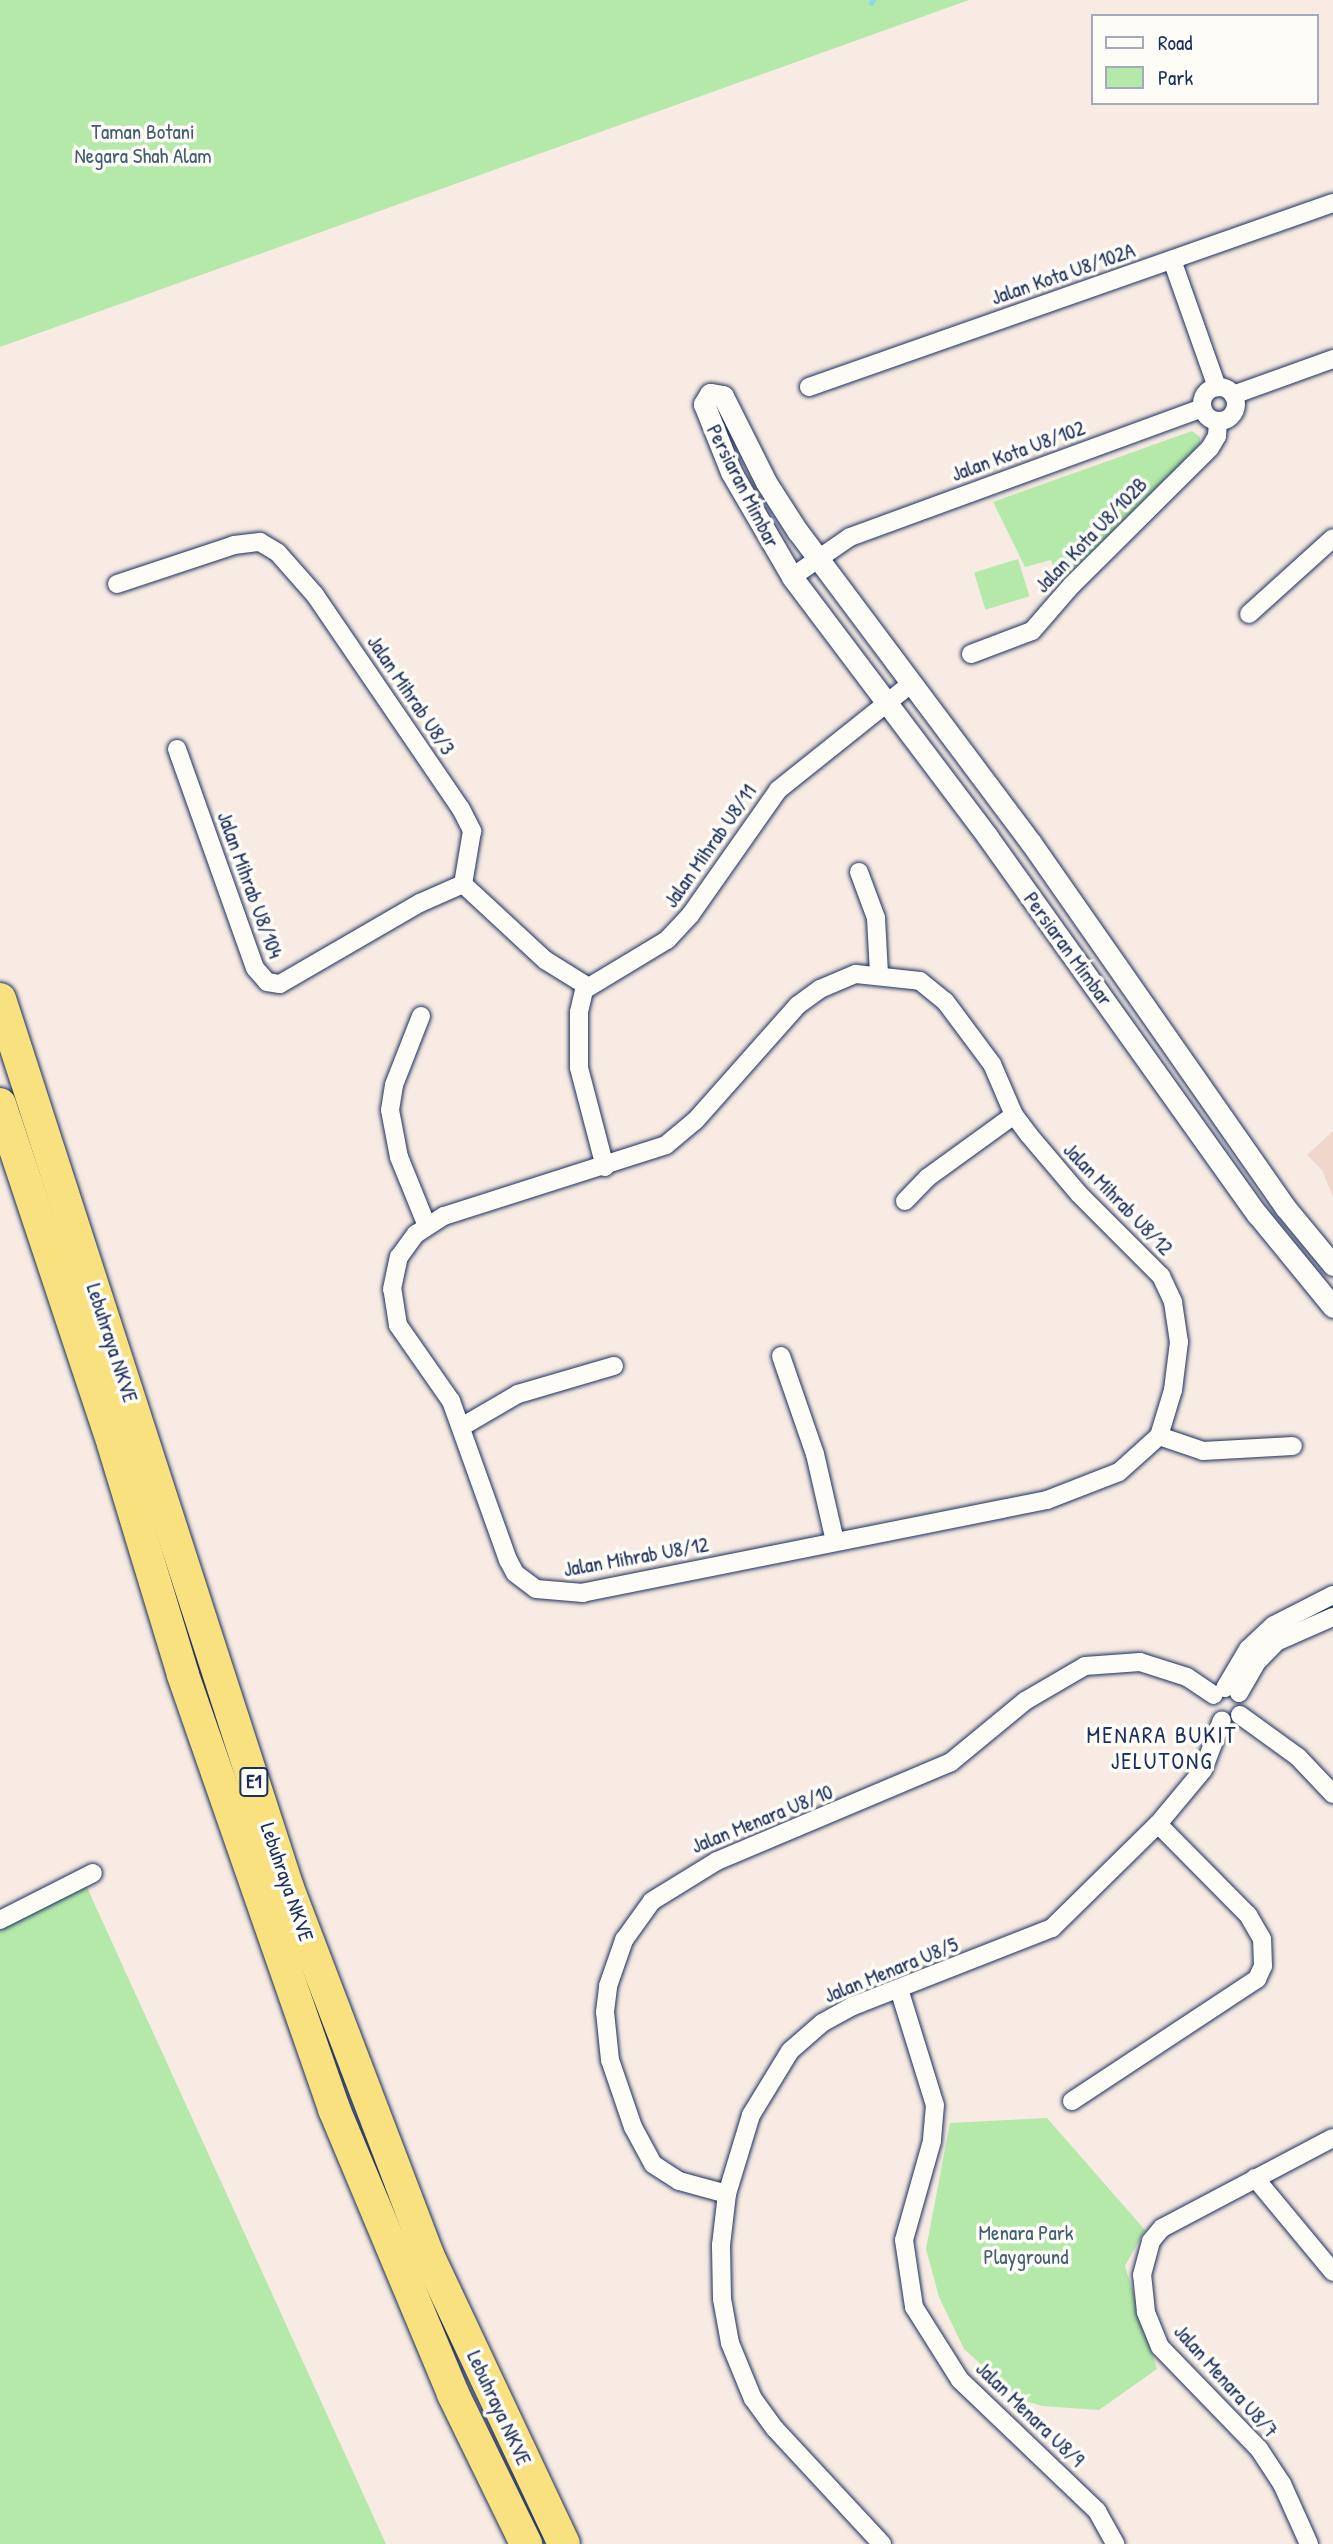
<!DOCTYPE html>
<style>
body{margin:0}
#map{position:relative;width:1333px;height:2544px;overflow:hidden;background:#f7ebe3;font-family:"Patrick Hand",sans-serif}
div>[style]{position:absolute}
.built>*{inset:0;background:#efd7cb}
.green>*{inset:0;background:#b5e9aa;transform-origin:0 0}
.stream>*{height:4.5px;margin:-2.25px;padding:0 2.25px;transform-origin:2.25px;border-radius:2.25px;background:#8ad9e8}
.roads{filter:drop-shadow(0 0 2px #1b2f5e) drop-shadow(0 0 2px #1b2f5e)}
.minor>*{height:18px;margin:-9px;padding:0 9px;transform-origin:9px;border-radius:9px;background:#fdfcf7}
.minor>.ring{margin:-9px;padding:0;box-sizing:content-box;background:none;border:18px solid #fdfcf7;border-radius:50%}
.tertiary>*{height:21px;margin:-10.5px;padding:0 10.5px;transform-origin:10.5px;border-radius:10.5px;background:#fdfcf7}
.motorway>*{height:32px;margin:-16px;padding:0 16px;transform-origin:16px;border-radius:16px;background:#fae180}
span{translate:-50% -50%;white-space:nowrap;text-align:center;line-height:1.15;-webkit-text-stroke:7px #fdfcf7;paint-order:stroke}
.shield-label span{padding:2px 5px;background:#fdfcf7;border:2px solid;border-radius:5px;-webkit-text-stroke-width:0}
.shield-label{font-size:19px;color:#1b2f5e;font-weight:700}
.park-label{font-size:21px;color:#425e71}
.street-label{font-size:21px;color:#1b2f5e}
.neighbourhood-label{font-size:23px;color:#1b2f5e;letter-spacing:2px}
.legend{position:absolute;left:1091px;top:14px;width:228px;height:91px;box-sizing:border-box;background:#fdfcf7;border:2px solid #a3aaba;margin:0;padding:9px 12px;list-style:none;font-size:21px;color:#1b2f5e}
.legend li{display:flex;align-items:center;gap:14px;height:35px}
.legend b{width:35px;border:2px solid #a3aaba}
</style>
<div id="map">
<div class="built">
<i style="clip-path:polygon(1333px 1131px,1333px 1197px,1322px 1170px,1307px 1155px)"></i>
</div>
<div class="green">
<i style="clip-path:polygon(0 0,969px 0,0 347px)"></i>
<i style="clip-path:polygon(1192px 431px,1200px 437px,1200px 444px,1059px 584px,1051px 560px,1025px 567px,993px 502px)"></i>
<i style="left:1018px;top:559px;width:39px;height:46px;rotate:73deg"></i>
<i style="clip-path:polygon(85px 1883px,386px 2544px,0 2544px,0 1914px)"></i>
<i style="clip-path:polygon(1047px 2118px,1145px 2230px,1125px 2266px,1157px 2369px,1099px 2410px,1042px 2406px,1019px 2399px,964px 2349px,939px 2297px,926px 2249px,950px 2123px)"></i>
</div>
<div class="stream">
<i style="left:871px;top:3px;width:4px;rotate:-56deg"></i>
</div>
<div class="roads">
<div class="minor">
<i style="left:1172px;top:260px;width:135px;rotate:70.5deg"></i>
<i style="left:809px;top:387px;width:555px;rotate:-19.35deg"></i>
<i class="ring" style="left:1202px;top:387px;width:16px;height:16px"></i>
<i style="left:1233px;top:395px;width:106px;rotate:-19.8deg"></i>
<i style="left:792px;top:577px;width:70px;rotate:-34.6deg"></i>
<i style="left:850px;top:537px;width:375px;rotate:-20.1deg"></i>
<i style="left:117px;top:584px;width:123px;rotate:-18.4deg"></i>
<i style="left:234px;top:545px;width:26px;rotate:-7deg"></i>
<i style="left:260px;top:542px;width:21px;rotate:31deg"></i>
<i style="left:278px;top:553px;width:56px;rotate:48.6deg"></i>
<i style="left:315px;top:595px;width:259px;rotate:55.7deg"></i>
<i style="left:461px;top:809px;width:25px;rotate:63deg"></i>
<i style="left:472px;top:831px;width:54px;rotate:99.6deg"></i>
<i style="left:463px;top:884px;width:112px;rotate:42.8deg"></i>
<i style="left:545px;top:960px;width:49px;rotate:31.8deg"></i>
<i style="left:1249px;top:614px;width:113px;rotate:-42.1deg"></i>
<i style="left:971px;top:654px;width:65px;rotate:-20.7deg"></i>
<i style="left:1032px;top:631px;width:61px;rotate:-49deg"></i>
<i style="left:1072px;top:585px;width:194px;rotate:-44.8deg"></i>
<i style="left:1210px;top:448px;width:14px;rotate:-60deg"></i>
<i style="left:1217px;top:436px;width:15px;rotate:-86deg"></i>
<i style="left:177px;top:749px;width:232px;rotate:70.4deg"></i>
<i style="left:255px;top:968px;width:18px;rotate:49deg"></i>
<i style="left:267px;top:982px;width:13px;rotate:9deg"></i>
<i style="left:280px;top:984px;width:162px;rotate:-30.1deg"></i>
<i style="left:420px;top:903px;width:47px;rotate:-23.8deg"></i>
<i style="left:859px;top:872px;width:49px;rotate:69.7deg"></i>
<i style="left:876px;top:918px;width:56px;rotate:86.9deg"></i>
<i style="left:856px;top:974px;width:64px;rotate:6.2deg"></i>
<i style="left:920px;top:981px;width:32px;rotate:39deg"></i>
<i style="left:945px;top:1001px;width:79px;rotate:53.3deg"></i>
<i style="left:992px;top:1064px;width:56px;rotate:66.7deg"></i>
<i style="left:1014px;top:1115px;width:25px;rotate:53deg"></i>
<i style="left:1029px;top:1135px;width:77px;rotate:49.7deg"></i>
<i style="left:1079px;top:1194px;width:116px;rotate:45deg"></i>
<i style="left:1161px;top:1276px;width:29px;rotate:65deg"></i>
<i style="left:1173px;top:1302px;width:40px;rotate:81.5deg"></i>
<i style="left:1179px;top:1342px;width:48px;rotate:97.1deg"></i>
<i style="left:1173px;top:1390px;width:48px;rotate:106.9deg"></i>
<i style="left:1159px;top:1436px;width:54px;rotate:138deg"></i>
<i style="left:1119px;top:1472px;width:77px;rotate:158.7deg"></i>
<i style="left:1047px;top:1500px;width:473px;rotate:168.7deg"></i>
<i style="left:583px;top:1593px;width:47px;rotate:-175.1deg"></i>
<i style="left:536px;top:1589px;width:26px;rotate:-143deg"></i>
<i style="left:515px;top:1573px;width:15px;rotate:-118deg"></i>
<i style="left:508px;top:1560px;width:169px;rotate:-109.7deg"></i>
<i style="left:451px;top:1401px;width:93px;rotate:-124.9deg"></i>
<i style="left:398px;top:1325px;width:36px;rotate:-99deg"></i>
<i style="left:392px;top:1289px;width:33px;rotate:-78deg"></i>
<i style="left:399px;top:1257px;width:29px;rotate:-54deg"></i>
<i style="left:416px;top:1234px;width:33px;rotate:-33deg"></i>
<i style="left:444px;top:1216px;width:233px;rotate:-17.7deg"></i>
<i style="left:666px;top:1145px;width:38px;rotate:-40deg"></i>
<i style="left:695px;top:1121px;width:155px;rotate:-48.4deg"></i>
<i style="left:798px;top:1005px;width:27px;rotate:-36deg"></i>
<i style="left:820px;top:989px;width:39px;rotate:-23deg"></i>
<i style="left:421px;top:1016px;width:74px;rotate:111.4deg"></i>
<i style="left:394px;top:1085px;width:25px;rotate:99deg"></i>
<i style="left:390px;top:1110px;width:48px;rotate:79.2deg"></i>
<i style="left:399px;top:1157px;width:74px;rotate:67.9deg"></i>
<i style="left:605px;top:1167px;width:102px;rotate:-104.7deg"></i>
<i style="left:579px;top:1068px;width:56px;rotate:-90deg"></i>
<i style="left:579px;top:1012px;width:23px;rotate:-77deg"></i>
<i style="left:584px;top:990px;width:97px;rotate:-31.1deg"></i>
<i style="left:667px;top:940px;width:35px;rotate:-47deg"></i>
<i style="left:691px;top:914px;width:151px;rotate:-54.9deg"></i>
<i style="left:778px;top:790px;width:170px;rotate:-38.6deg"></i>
<i style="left:905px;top:1201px;width:32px;rotate:-46deg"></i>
<i style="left:927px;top:1178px;width:107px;rotate:-35.9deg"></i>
<i style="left:781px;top:1356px;width:104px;rotate:70.9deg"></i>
<i style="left:815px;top:1454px;width:89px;rotate:77.1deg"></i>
<i style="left:463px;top:1426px;width:64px;rotate:-30.2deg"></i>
<i style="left:518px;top:1394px;width:100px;rotate:-16.3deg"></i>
<i style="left:1159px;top:1436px;width:46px;rotate:18.8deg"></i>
<i style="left:1203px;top:1451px;width:90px;rotate:-3.2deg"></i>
<i style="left:1225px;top:1688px;width:45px;rotate:-59.5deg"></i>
<i style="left:1248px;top:1649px;width:35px;rotate:-43deg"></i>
<i style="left:1274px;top:1625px;width:66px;rotate:-27deg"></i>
<i style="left:1239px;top:1693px;width:34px;rotate:-60deg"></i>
<i style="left:1256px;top:1663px;width:29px;rotate:-46deg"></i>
<i style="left:1276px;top:1642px;width:62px;rotate:-23.7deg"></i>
<i style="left:1240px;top:1715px;width:72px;rotate:35.9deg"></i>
<i style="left:1298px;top:1757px;width:51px;rotate:46.6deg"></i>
<i style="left:0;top:1920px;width:104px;rotate:-26.8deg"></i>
<i style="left:899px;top:1989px;width:121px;rotate:72.8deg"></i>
<i style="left:935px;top:2105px;width:36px;rotate:95deg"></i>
<i style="left:932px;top:2141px;width:103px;rotate:105.8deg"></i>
<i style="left:904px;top:2240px;width:68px;rotate:81.5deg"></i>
<i style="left:914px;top:2307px;width:86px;rotate:57.8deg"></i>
<i style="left:960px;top:2380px;width:190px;rotate:43.7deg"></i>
<i style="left:1097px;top:2511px;width:38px;rotate:61deg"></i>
<i style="left:1072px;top:2101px;width:222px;rotate:-33.4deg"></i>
<i style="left:1257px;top:1979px;width:14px;rotate:-65deg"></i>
<i style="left:1263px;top:1966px;width:27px;rotate:-92deg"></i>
<i style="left:1262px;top:1939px;width:28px;rotate:-120deg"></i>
<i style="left:1248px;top:1915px;width:128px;rotate:-134.7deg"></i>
<i style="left:1255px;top:2178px;width:122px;rotate:50.3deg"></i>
<i style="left:727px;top:2194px;width:50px;rotate:-164.8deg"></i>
<i style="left:679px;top:2181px;width:31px;rotate:-147deg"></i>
<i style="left:653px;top:2164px;width:42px;rotate:-118.4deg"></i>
<i style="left:633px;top:2127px;width:71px;rotate:-108.9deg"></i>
<i style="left:610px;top:2060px;width:48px;rotate:-95.9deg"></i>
<i style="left:605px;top:2012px;width:26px;rotate:-83deg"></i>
<i style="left:608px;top:1986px;width:49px;rotate:-70.8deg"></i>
<i style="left:624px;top:1940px;width:48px;rotate:-54.3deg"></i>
<i style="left:652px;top:1901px;width:76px;rotate:-31.6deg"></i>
<i style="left:717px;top:1861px;width:254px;rotate:-22.9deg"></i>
<i style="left:951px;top:1762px;width:96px;rotate:-39.5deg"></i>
<i style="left:1025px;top:1701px;width:69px;rotate:-30.3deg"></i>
<i style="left:1085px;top:1666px;width:55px;rotate:-4.2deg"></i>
<i style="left:1140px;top:1662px;width:49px;rotate:17.7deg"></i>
<i style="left:1187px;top:1677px;width:32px;rotate:34deg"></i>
<i style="left:882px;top:2544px;width:157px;rotate:-132.9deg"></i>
<i style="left:775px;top:2429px;width:37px;rotate:-126deg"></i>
<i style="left:753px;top:2399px;width:61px;rotate:-112.3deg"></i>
<i style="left:730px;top:2343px;width:45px;rotate:-100.3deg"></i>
<i style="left:722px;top:2299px;width:54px;rotate:-91.1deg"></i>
<i style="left:721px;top:2245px;width:51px;rotate:-83.3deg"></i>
<i style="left:727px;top:2194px;width:83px;rotate:-73.1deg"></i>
<i style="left:751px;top:2115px;width:75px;rotate:-58.6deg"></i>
<i style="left:790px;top:2051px;width:43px;rotate:-41.2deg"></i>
<i style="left:822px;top:2023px;width:35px;rotate:-29deg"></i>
<i style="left:853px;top:2006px;width:214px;rotate:-21.4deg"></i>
<i style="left:1052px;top:1928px;width:148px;rotate:-44.5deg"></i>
<i style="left:1158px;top:1824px;width:70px;rotate:-50.2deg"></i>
<i style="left:1203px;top:1770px;width:53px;rotate:-69.2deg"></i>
<i style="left:1309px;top:2544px;width:66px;rotate:-114.2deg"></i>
<i style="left:1282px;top:2484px;width:42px;rotate:-123.3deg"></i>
<i style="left:1259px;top:2449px;width:142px;rotate:-134.1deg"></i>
<i style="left:1160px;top:2347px;width:38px;rotate:-112deg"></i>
<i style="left:1146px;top:2312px;width:37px;rotate:-96deg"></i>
<i style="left:1142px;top:2275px;width:35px;rotate:-75deg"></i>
<i style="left:1151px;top:2241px;width:17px;rotate:-50deg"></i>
<i style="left:1162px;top:2228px;width:193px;rotate:-27.8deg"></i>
</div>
<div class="tertiary">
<i style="left:1333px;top:1265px;width:75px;rotate:-129.6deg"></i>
<i style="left:1285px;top:1207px;width:444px;rotate:-124.9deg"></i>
<i style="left:1031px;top:843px;width:389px;rotate:-126.8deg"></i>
<i style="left:798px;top:532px;width:59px;rotate:-122.6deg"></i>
<i style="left:766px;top:482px;width:96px;rotate:-116.6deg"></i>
<i style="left:723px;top:396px;width:13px;rotate:-171deg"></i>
<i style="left:710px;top:394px;width:12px;rotate:121deg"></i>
<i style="left:704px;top:404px;width:73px;rotate:68.3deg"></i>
<i style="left:731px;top:472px;width:121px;rotate:59.8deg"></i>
<i style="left:792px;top:577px;width:324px;rotate:53deg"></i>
<i style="left:987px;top:836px;width:465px;rotate:54.5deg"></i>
<i style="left:1257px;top:1214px;width:120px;rotate:50.7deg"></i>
</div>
<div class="motorway">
<i style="left:0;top:999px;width:934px;rotate:72.05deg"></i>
<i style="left:288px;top:1888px;width:393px;rotate:69.1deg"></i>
<i style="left:428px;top:2255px;width:319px;rotate:64.8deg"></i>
<i style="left:0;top:1104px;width:358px;rotate:71.6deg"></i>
<i style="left:113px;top:1444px;width:241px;rotate:73.1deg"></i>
<i style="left:183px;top:1675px;width:460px;rotate:70.8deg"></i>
<i style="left:334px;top:2109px;width:309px;rotate:67.3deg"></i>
<i style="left:453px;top:2394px;width:167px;rotate:64deg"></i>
</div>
</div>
<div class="shield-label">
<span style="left:254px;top:1782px">E1</span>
</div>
<div class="park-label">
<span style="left:143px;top:144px">Taman Botani<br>Negara Shah Alam</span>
<span style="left:1026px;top:2245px">Menara Park<br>Playground</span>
</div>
<div class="street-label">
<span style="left:1063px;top:274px;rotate:-19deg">Jalan Kota U8/102A</span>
<span style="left:1018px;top:451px;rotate:-20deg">Jalan Kota U8/102</span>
<span style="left:743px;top:486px;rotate:63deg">Persiaran Mimbar</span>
<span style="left:1091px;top:535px;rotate:-46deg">Jalan Kota U8/102B</span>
<span style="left:411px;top:695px;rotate:56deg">Jalan Mihrab U8/3</span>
<span style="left:710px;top:846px;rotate:-55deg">Jalan Mihrab U8/11</span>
<span style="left:250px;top:885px;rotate:70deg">Jalan Mihrab U8/104</span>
<span style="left:1068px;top:949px;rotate:54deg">Persiaran Mimbar</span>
<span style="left:1118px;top:1199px;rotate:46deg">Jalan Mihrab U8/12</span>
<span style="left:112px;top:1343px;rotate:72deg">Lebuhraya NKVE</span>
<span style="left:636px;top:1557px;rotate:-10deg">Jalan Mihrab U8/12</span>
<span style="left:762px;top:1819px;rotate:-22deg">Jalan Menara U8/10</span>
<span style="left:287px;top:1882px;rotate:71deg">Lebuhraya NKVE</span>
<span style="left:891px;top:1970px;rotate:-22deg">Jalan Menara U8/5</span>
<span style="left:1226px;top:2381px;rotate:48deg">Jalan Menara U8/7</span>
<span style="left:499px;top:2408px;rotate:65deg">Lebuhraya NKVE</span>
<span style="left:1030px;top:2414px;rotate:44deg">Jalan Menara U8/9</span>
</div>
<div class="neighbourhood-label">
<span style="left:1162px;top:1748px">MENARA BUKIT<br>JELUTONG</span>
</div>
<ul class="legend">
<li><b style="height:9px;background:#fdfcf7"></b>Road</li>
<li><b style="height:19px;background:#b5e9aa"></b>Park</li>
</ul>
</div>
